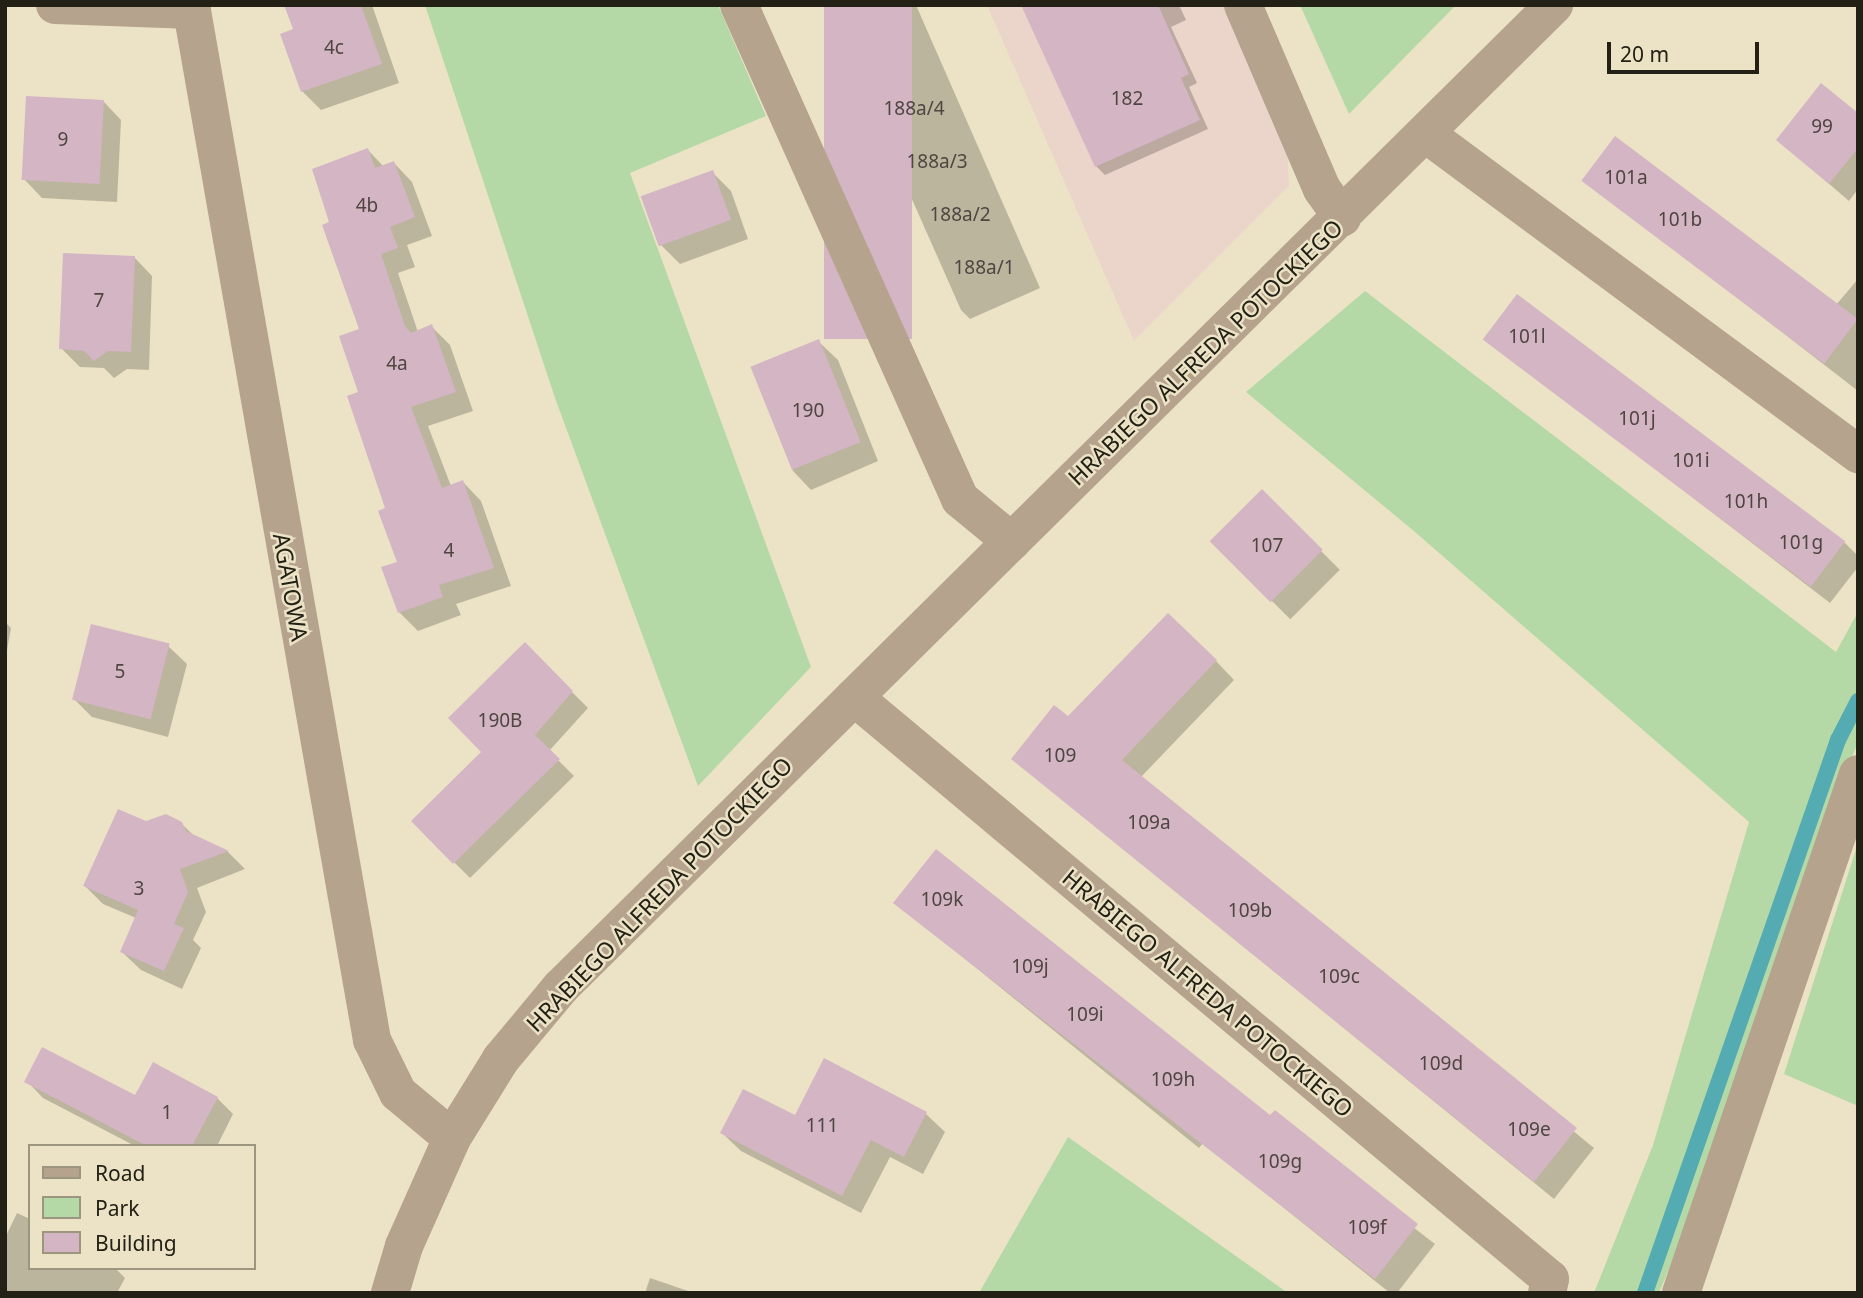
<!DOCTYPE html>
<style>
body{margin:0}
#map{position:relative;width:1863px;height:1298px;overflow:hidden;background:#ece3c6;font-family:"Noto Sans",sans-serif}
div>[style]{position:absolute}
.commercial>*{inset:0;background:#ebd4c9}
.green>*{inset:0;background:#b4d9a6}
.shadow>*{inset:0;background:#0003;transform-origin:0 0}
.stream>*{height:16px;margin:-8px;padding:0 8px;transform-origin:8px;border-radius:8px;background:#55abb2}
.building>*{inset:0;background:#d3b5c4;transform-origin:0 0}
.minor>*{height:38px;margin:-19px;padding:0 19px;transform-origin:19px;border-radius:19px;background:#b5a38d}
span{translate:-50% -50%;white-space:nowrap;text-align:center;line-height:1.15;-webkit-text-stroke:5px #ece3c6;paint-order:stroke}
.number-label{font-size:19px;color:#4f4541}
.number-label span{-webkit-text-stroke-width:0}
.street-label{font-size:23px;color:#232015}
.frame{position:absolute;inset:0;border:7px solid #232015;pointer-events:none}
.legend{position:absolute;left:28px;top:1144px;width:228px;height:126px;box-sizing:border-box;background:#ece3c6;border:2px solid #9c957f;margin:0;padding:9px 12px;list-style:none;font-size:21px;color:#232015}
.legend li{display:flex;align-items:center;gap:14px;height:35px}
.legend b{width:35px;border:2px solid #9c957f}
.scale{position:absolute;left:1607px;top:42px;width:152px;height:32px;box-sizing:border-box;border:4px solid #232015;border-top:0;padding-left:9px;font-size:21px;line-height:24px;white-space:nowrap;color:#232015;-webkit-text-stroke:5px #ece3c6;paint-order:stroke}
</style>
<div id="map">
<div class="commercial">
<i style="clip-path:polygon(987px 5px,1225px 5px,1287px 149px,1289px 186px,1134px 341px)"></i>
</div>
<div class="green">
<i style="clip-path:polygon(425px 5px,718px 5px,766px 116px,630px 173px,811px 667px,698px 786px,555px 398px)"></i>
<i style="clip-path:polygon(1300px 5px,1456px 5px,1349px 114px)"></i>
<i style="clip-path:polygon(1365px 291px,1836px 652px,1858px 612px,1858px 743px,1837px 790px,1716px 1156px,1659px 1293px,1594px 1293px,1653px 1145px,1749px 822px,1415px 532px,1246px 392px)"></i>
<i style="clip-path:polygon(1858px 843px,1858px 1106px,1784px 1074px)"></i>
<i style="clip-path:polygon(1068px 1137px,1288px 1293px,979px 1293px)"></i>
</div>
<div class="shadow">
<i style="clip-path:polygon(294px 5px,372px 5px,399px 83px,321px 110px,302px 91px)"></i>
<i style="clip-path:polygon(826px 5px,916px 5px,1040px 288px,970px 319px,961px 310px)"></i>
<i style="clip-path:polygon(1023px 5px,1179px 5px,1186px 20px,1171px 27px,1197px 83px,1189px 87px,1208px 129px,1105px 175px,1096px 166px)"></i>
<i style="clip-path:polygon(103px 101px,121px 120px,117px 202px,42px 198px,24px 179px)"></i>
<i style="clip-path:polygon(1858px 116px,1858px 189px,1849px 201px,1778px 140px)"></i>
<i style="clip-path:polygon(368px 150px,384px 167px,394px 163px,412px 182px,432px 236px,407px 245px,415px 267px,398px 273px,418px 332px,431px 326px,450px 345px,473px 411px,428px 426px,451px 486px,463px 482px,481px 501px,511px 586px,456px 604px,461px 615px,418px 631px,399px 612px,399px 563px,361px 393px,361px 330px,332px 223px)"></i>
<i style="clip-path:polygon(712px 172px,731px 191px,748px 239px,680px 264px,661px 245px)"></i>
<i style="clip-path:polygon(1584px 179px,1836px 305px,1858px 279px,1858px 391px)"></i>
<i style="clip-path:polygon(134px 257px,152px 276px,149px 370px,127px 369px,114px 378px,104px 368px,80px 367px,61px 348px)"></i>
<i style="clip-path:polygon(1485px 338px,1844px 542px,1858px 556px,1858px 567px,1830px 603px)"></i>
<i style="clip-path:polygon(819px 342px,838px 360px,878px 461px,811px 490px,793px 471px,753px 370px)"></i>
<i style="left:1262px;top:492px;width:110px;height:70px;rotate:45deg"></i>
<i style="clip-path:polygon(5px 622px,11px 628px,5px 662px)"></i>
<i style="clip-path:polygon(525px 645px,588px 708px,549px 751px,574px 776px,470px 878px,413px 821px,484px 752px)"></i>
<i style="clip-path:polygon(168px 646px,187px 664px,168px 737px,92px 717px,73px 698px)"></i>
<i style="clip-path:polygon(1216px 661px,1234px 680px,1141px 777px,1594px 1148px,1554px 1199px,1013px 759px,1068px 718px)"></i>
<i style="clip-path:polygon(146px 823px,181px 823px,195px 837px,228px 852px,245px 869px,197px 888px,206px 912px,193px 940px,201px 948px,182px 989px,141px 970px,122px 952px,136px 918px,103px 904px,85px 886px)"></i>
<i style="clip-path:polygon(896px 903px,1271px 1118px,1435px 1244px,1397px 1293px,1390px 1293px,1203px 1143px,1199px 1148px)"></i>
<i style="clip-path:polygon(824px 1060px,926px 1114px,945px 1132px,923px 1174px,890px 1157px,861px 1213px,741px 1151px,722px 1133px,796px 1117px)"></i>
<i style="clip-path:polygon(27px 1081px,135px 1098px,217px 1098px,233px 1114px,217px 1146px,135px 1146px,43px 1098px)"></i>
<i style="clip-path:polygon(17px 1213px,30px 1219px,30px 1268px,115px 1268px,125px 1278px,117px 1293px,5px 1293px,5px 1238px)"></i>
<i style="clip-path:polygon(650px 1278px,694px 1293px,645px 1293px)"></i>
</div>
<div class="stream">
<i style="left:1645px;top:1293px;width:586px;rotate:-70.76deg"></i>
<i style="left:1838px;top:740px;width:44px;rotate:-62.9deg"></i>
</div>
<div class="building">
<i style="clip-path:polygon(284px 5px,361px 5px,382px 64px,301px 92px,280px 34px,293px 29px)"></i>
<i style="left:824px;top:5px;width:88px;height:334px"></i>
<i style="clip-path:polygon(1021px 5px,1158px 5px,1189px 74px,1181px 78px,1200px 120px,1095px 167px)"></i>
<i style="clip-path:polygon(1821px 83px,1858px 113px,1858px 148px,1829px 184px,1776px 140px)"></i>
<i style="left:26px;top:96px;width:78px;height:84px;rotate:3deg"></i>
<i style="left:1615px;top:136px;width:304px;height:56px;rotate:37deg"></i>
<i style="clip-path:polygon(368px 148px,375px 168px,394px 161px,415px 217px,390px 227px,398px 248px,381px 254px,405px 326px,411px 333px,432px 324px,456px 392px,411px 407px,442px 488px,463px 480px,494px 568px,439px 585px,443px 597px,398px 613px,381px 567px,397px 562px,378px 511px,385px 508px,347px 396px,358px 392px,339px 336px,359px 329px,322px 225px,329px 222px,312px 169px)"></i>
<i style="left:713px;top:170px;width:53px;height:77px;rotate:70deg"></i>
<i style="clip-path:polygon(63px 253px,135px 256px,131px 352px,108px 351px,94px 361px,84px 351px,59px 349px)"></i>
<i style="left:1517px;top:294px;width:411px;height:57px;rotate:37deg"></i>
<i style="left:819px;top:339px;width:111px;height:74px;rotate:68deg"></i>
<i style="left:1262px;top:489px;width:86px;height:74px;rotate:45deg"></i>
<i style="clip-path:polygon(1168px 613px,1217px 660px,1122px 760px,1577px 1128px,1534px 1182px,1011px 759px,1054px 705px,1068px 716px)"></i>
<i style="left:91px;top:624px;width:81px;height:78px;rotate:14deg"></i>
<i style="clip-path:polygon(525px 642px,573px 691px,535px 735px,560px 759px,453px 864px,411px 821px,481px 752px,448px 718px)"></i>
<i style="clip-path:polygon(118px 809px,146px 821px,166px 814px,182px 822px,186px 831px,229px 851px,180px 869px,188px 892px,174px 924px,184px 928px,164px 971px,120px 952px,138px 910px,83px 886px)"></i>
<i style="clip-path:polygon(936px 849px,1270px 1115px,1275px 1110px,1418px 1224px,1375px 1279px,893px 903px)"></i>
<i style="clip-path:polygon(42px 1047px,135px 1095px,153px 1062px,218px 1097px,192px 1146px,147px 1146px,24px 1082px)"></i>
<i style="clip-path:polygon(824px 1058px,927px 1112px,904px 1157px,871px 1140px,842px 1196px,720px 1133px,743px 1089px,795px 1115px)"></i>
</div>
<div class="minor">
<i style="left:55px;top:5px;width:137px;rotate:2.1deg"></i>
<i style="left:191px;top:5px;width:1051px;rotate:80.08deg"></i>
<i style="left:372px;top:1040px;width:59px;rotate:63.9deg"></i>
<i style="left:398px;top:1093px;width:70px;rotate:39.8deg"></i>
<i style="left:739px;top:5px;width:541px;rotate:65.9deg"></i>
<i style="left:960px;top:499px;width:67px;rotate:39.6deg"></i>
<i style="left:1243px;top:5px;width:200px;rotate:66.8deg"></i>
<i style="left:1322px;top:189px;width:35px;rotate:55deg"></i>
<i style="left:1426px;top:134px;width:538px;rotate:36.53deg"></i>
<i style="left:854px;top:697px;width:907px;rotate:39.9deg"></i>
<i style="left:1550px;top:1279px;width:14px;rotate:102deg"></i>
<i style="left:390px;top:1293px;width:49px;rotate:-73.4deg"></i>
<i style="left:404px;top:1246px;width:118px;rotate:-66deg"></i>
<i style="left:452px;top:1138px;width:93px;rotate:-58.2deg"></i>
<i style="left:501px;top:1059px;width:94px;rotate:-50.2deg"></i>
<i style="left:561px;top:987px;width:1397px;rotate:-44.68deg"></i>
<i style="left:1681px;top:1293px;width:548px;rotate:-71.17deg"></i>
</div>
<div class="number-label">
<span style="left:334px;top:48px">4c</span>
<span style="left:1127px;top:99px">182</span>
<span style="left:914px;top:109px">188a/4</span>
<span style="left:1822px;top:127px">99</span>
<span style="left:63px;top:140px">9</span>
<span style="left:937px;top:162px">188a/3</span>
<span style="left:1626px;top:178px">101a</span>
<span style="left:367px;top:206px">4b</span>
<span style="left:960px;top:215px">188a/2</span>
<span style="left:1680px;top:220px">101b</span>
<span style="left:984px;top:268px">188a/1</span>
<span style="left:99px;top:301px">7</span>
<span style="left:1527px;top:337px">101l</span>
<span style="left:397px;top:364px">4a</span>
<span style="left:808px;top:411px">190</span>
<span style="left:1637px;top:419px">101j</span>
<span style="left:1691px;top:461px">101i</span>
<span style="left:1746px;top:502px">101h</span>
<span style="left:1801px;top:543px">101g</span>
<span style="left:1267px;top:546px">107</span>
<span style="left:449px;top:551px">4</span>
<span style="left:120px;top:672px">5</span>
<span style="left:500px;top:721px">190B</span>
<span style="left:1060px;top:756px">109</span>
<span style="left:1149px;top:823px">109a</span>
<span style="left:139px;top:889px">3</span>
<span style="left:942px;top:900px">109k</span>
<span style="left:1250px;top:911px">109b</span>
<span style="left:1030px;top:967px">109j</span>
<span style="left:1339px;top:977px">109c</span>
<span style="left:1085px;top:1015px">109i</span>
<span style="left:1441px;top:1064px">109d</span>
<span style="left:1173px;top:1080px">109h</span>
<span style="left:167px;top:1113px">1</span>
<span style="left:822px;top:1126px">111</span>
<span style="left:1529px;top:1130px">109e</span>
<span style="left:1280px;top:1162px">109g</span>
<span style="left:1367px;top:1228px">109f</span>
</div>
<div class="street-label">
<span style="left:1205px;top:352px;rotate:-44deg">HRABIEGO ALFREDA POTOCKIEGO</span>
<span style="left:291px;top:587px;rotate:80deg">AGATOWA</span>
<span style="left:659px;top:894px;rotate:-46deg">HRABIEGO ALFREDA POTOCKIEGO</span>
<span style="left:1208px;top:993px;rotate:40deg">HRABIEGO ALFREDA POTOCKIEGO</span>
</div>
<div class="frame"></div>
<ul class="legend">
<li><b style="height:9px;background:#b5a38d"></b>Road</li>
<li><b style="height:19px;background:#b4d9a6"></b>Park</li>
<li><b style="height:19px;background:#d3b5c4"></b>Building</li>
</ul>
<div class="scale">20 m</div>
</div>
